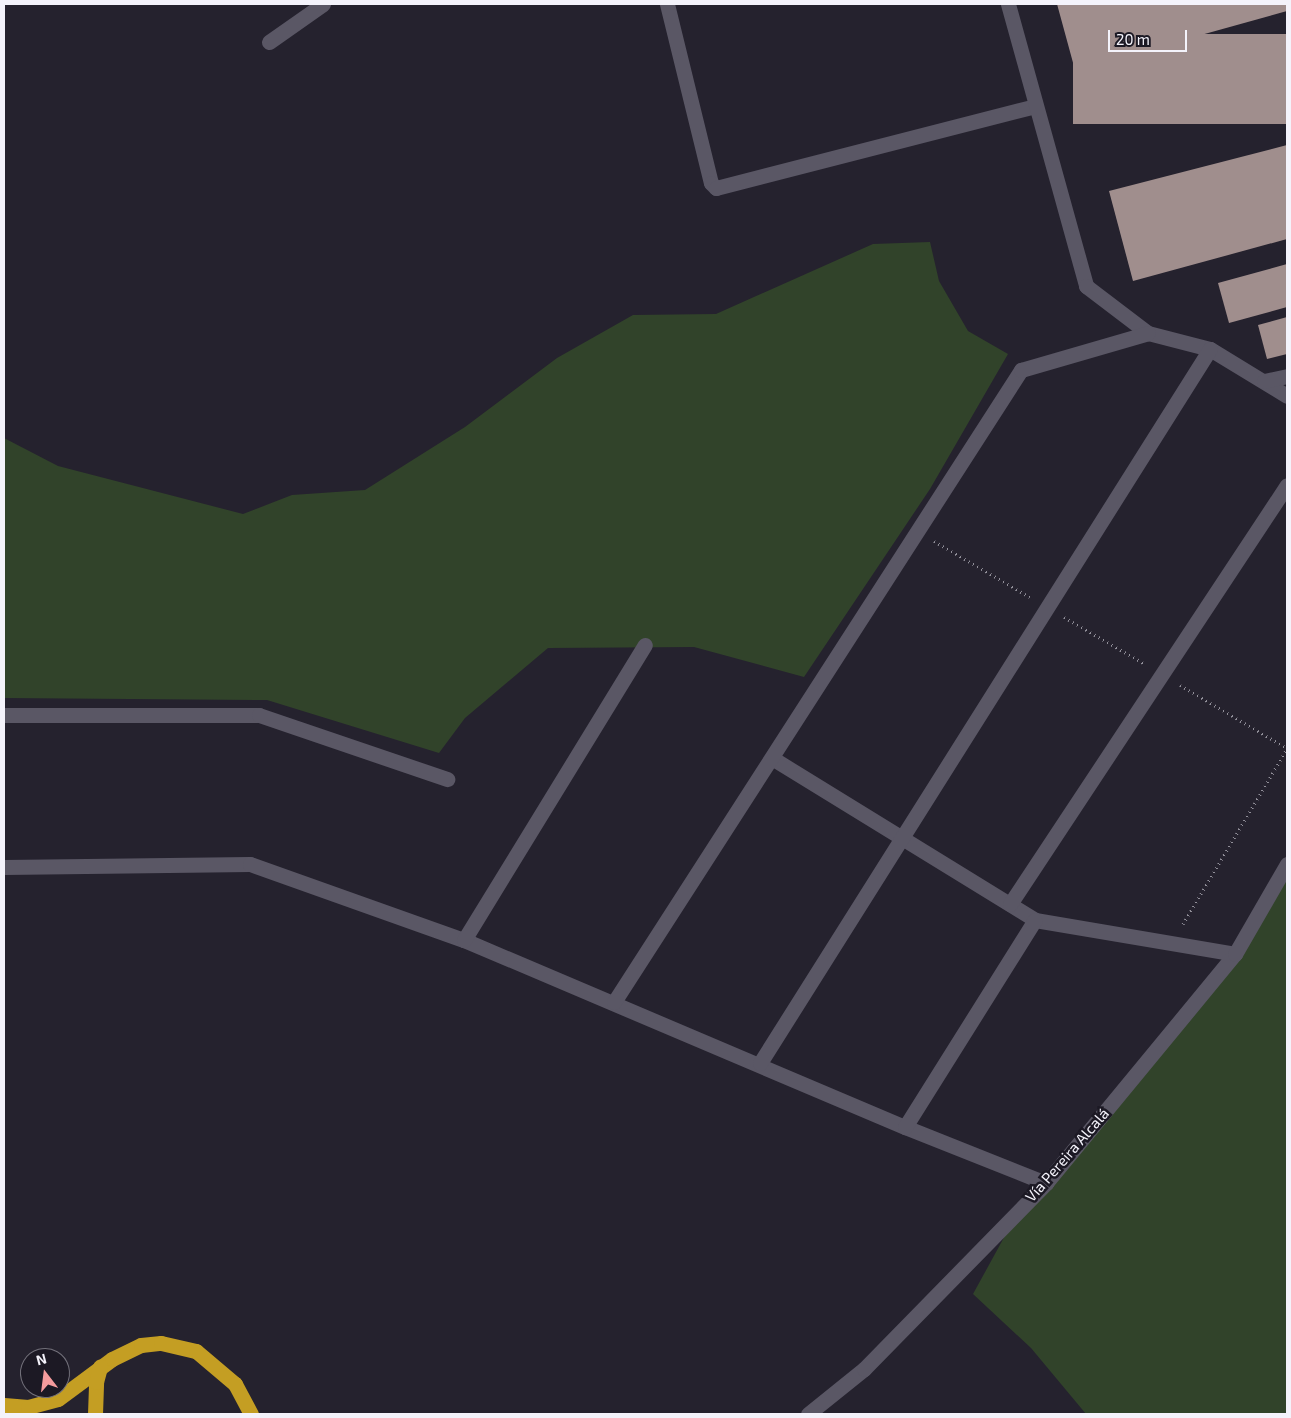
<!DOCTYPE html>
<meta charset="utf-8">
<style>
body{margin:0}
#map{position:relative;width:1291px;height:1418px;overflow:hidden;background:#25222e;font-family:"Exo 2",sans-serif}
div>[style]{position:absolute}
.green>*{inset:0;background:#31432a}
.building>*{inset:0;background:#a08e8d;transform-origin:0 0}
.path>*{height:3px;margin-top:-1.5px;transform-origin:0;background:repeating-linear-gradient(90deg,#918f99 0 1px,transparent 0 5px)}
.lane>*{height:15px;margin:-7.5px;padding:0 7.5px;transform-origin:7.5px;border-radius:7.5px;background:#5a5765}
.street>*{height:15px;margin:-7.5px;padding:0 7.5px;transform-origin:7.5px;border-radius:7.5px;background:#5a5765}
.secondary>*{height:15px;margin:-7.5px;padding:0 7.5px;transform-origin:7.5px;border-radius:7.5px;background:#5a5765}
.highway>*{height:15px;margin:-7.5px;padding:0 7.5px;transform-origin:7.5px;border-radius:7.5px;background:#c49e23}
span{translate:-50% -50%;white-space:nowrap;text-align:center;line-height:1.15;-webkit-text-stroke:5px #1c1924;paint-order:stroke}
.street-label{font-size:15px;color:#f4f3fb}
.frame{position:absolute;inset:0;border:5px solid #f4f3fb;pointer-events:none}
.north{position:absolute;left:20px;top:1348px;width:50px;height:50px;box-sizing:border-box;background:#1c1924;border:1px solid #72707a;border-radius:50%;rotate:345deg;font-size:14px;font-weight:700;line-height:20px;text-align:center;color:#f4f3fb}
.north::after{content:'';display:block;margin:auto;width:18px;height:22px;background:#f59b9d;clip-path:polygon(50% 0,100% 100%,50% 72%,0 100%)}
.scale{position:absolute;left:1108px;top:30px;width:79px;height:22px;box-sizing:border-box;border:2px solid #f4f3fb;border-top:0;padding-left:6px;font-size:15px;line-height:18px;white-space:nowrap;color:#f4f3fb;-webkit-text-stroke:4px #1c1924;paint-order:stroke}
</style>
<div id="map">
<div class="green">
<i style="clip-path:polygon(930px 242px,939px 281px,968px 331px,1008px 354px,930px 489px,804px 677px,694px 647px,548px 648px,465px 718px,439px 753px,267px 700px,4px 698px,4px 438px,58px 466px,243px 514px,292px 495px,365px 490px,465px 427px,557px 358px,633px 315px,716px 314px,873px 244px)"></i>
<i style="clip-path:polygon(1287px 862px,1287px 1414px,1086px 1414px,1031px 1348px,973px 1294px,1018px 1212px,1218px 975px)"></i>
</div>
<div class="building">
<i style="clip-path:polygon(1057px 4px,1287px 4px,1287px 11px,1075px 70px)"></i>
<i style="left:1287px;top:34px;width:90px;height:214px;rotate:90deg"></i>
<i style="clip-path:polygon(1287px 145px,1287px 239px,1133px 281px,1109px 191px)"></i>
<i style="clip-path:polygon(1287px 264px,1287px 307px,1229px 323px,1218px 283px)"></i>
<i style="clip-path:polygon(1287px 317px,1287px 354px,1267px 359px,1258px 325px)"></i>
</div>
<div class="path">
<i style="left:934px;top:541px;width:111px;rotate:30.3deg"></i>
<i style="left:1064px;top:617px;width:94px;rotate:30.1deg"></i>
<i style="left:1180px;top:685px;width:124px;rotate:30.5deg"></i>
<i style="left:1183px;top:924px;width:204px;rotate:-59.3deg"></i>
</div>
<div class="lane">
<i style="left:269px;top:42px;width:66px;rotate:-35.1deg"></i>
</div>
<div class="street">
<i style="left:667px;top:4px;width:184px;rotate:76.2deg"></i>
<i style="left:711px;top:183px;width:7px;rotate:45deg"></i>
<i style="left:716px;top:188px;width:329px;rotate:-14.4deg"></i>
<i style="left:1008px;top:4px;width:293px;rotate:74.5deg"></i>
<i style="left:1086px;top:286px;width:78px;rotate:37.2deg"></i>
<i style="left:1148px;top:333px;width:64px;rotate:14.5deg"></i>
<i style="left:1210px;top:349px;width:90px;rotate:31.4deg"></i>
<i style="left:1264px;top:381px;width:24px;rotate:-12deg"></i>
<i style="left:4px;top:715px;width:255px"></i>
<i style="left:259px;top:715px;width:199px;rotate:18.8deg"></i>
<i style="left:772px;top:758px;width:309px;rotate:31.6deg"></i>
<i style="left:1035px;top:920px;width:203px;rotate:9.6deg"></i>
<i style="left:4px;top:867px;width:246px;rotate:-0.7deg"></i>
<i style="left:250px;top:864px;width:227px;rotate:19.6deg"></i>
<i style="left:464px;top:940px;width:479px;rotate:23deg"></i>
<i style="left:905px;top:1127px;width:152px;rotate:21.7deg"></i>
<i style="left:1010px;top:904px;width:502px;rotate:-56.53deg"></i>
<i style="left:464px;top:940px;width:346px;rotate:-58.5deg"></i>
<i style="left:614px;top:1002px;width:752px;rotate:-57.22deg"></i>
<i style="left:1021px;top:370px;width:132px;rotate:-16.2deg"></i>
<i style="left:760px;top:1063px;width:844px;rotate:-57.78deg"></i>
<i style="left:905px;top:1127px;width:244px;rotate:-57.9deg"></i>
</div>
<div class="secondary">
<i style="left:808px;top:1414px;width:72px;rotate:-38.8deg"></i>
<i style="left:864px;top:1369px;width:260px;rotate:-45.6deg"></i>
<i style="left:1046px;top:1183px;width:297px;rotate:-50.5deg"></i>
<i style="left:1235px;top:954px;width:104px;rotate:-60deg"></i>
</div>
<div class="highway">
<i style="left:4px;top:1405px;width:24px;rotate:5deg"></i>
<i style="left:28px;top:1407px;width:31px;rotate:-15deg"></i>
<i style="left:58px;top:1399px;width:67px;rotate:-36.5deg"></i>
<i style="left:112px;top:1359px;width:32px;rotate:-26deg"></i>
<i style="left:141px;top:1345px;width:20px;rotate:-6deg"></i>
<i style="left:161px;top:1343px;width:36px;rotate:13deg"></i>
<i style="left:196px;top:1351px;width:51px;rotate:40.2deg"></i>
<i style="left:235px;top:1384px;width:34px;rotate:62deg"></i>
<i style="left:95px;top:1414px;width:32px;rotate:-88deg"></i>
<i style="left:96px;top:1382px;width:16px;rotate:-75deg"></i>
</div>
<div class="street-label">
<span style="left:1067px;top:1155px;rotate:-49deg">Vía Pereira Alcalá</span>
</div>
<div class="frame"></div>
<div class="north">N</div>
<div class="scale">20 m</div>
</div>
